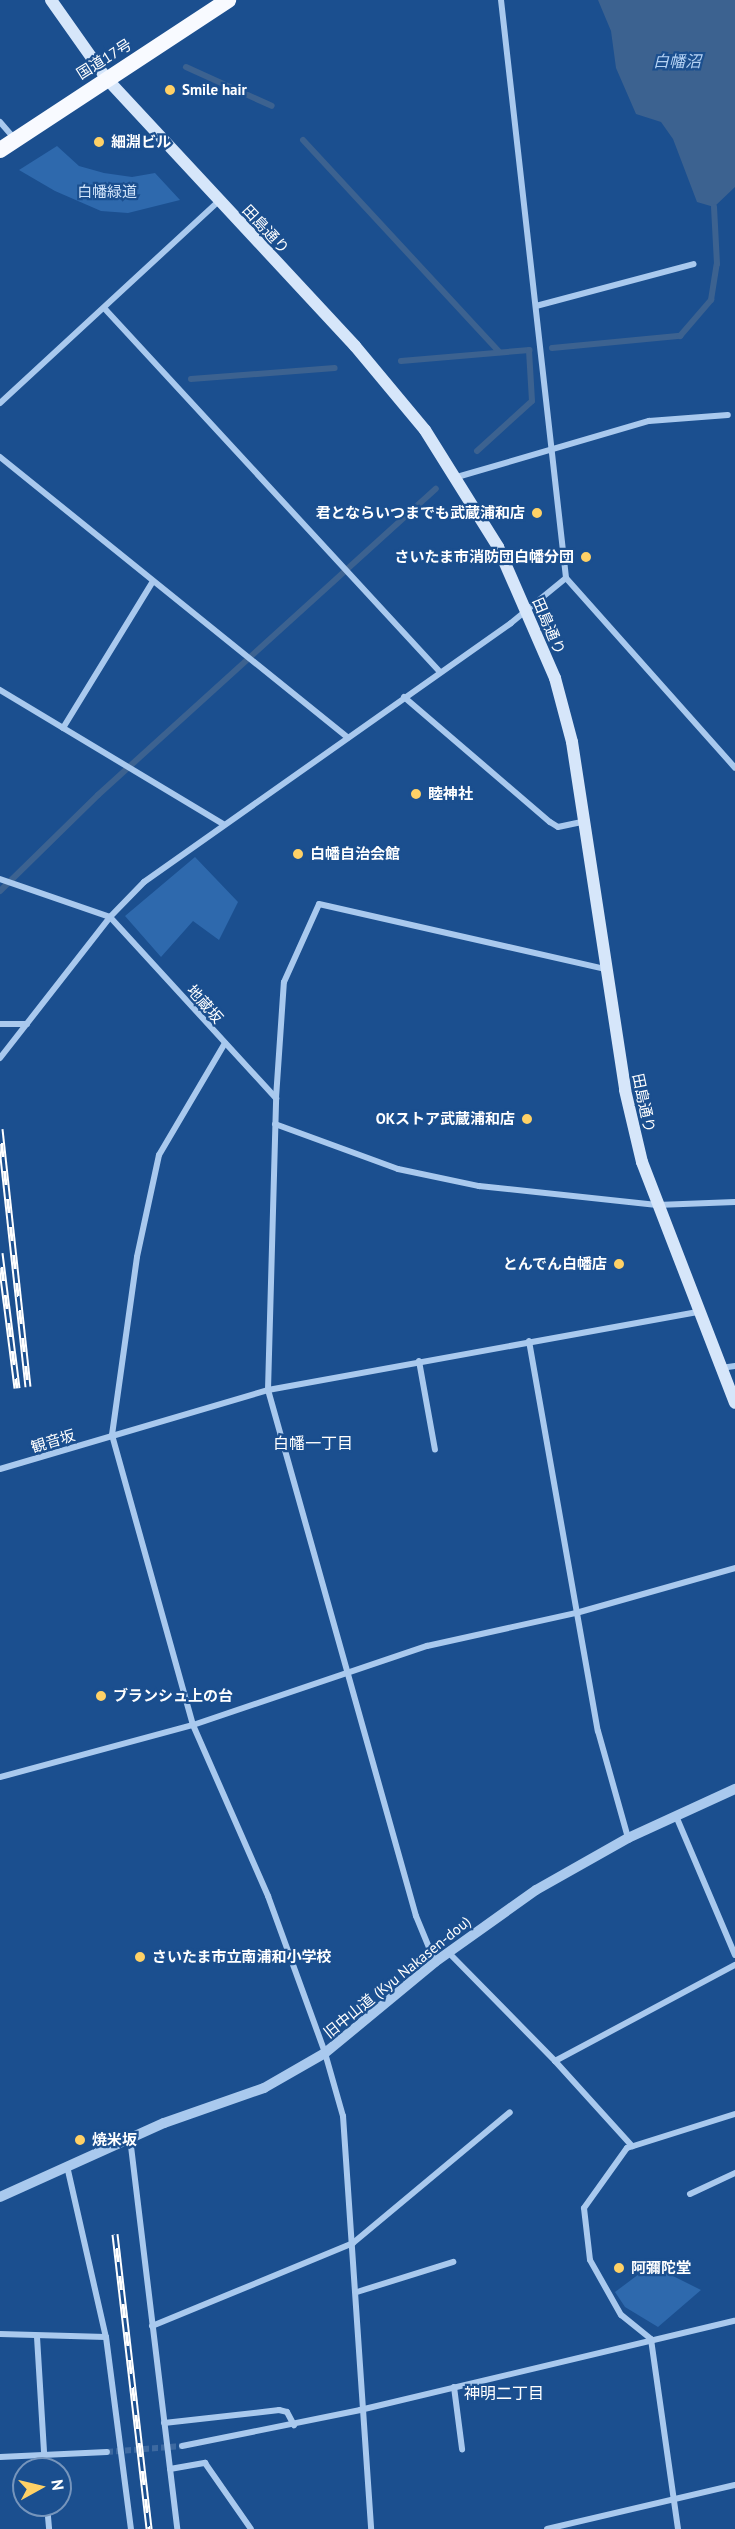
<!DOCTYPE html>
<meta charset="utf-8">
<style>
body{margin:0}
#map{position:relative;width:735px;height:2529px;overflow:hidden;background:#1b4f8f;font-family:"PT Sans","Noto Sans JP",sans-serif}
div>[style]{position:absolute}
.green>*{inset:0;background:#2e69ad}
.water>*{inset:0;background:#3c6290}
.stream>*{height:6px;margin:-3px;padding:0 3px;transform-origin:3px;border-radius:3px;background:#3c6290}
.minor-tunnel>*{height:6px;margin-top:-3px;transform-origin:0;background:repeating-linear-gradient(90deg,#3d69a0 0 6px,transparent 0 9px)}
.minor>*{height:6px;margin:-3px;padding:0 3px;transform-origin:3px;border-radius:3px;background:#a9c9ee}
.tertiary>*{height:10px;margin:-5px;padding:0 5px;transform-origin:5px;border-radius:5px;background:#a9c9ee}
.secondary>*{height:12px;margin:-6px;padding:0 6px;transform-origin:6px;border-radius:6px;background:#d6e6fa}
.trunk>*{height:16px;margin:-8px;padding:0 8px;transform-origin:8px;border-radius:8px;background:#f8faff}
.rail>*{height:7px;margin-top:-3.5px;transform-origin:0;background:repeating-linear-gradient(90deg,#1b4f8f 0 14px,#fff 0 28px);box-sizing:border-box;border-block:2px solid #fff}
.dots>*{width:16px;height:16px;translate:-50% -50%;box-sizing:border-box;border:3px solid #1b4f8f;border-radius:50%}
span{translate:-50% -50%;white-space:nowrap;text-align:center;line-height:1.15;-webkit-text-stroke:4.5px #1b4f8f;paint-order:stroke}
.street-label{font-size:15px;color:#fff}
.poi-label{font-size:15px;color:#fff;font-weight:700}
.left{translate:0 -50%;text-align:left}
.right{translate:-100% -50%;text-align:right}
.park-label{font-size:15px;color:#cfe3fa}
.water-label{font-size:16px;color:#b5d3f5;font-style:italic}
.neighbourhood-label{font-size:16px;color:#fff}
.north{position:absolute;left:12px;top:2457px;width:60px;height:60px;box-sizing:border-box;background:#1b4f8f;border:2px solid #7695bc;border-radius:50%;rotate:82deg;font-size:16px;font-weight:700;line-height:24px;text-align:center;color:#fff}
.north::after{content:'';display:block;margin:auto;width:21px;height:27px;background:#ffd166;clip-path:polygon(50% 0,100% 100%,50% 72%,0 100%)}
</style>
<div id="map">
<div class="green">
<i style="clip-path:polygon(57px 146px,79px 166px,104px 173px,132px 177px,155px 173px,180px 200px,128px 213px,101px 211px,55px 191px,19px 170px)"></i>
<i style="clip-path:polygon(195px 857px,238px 902px,219px 940px,193px 921px,161px 957px,125px 916px)"></i>
<i style="clip-path:polygon(651px 2265px,701px 2290px,658px 2327px,625px 2307px,615px 2292px)"></i>
</div>
<div class="water">
<i style="clip-path:polygon(598px 0,735px 0,735px 187px,714px 207px,697px 202px,673px 139px,661px 122px,636px 114px,616px 68px,611px 31px)"></i>
</div>
<div class="stream">
<i style="left:186px;top:67px;width:94px;rotate:24.4deg"></i>
<i style="left:303px;top:140px;width:289px;rotate:47.2deg"></i>
<i style="left:552px;top:348px;width:129px;rotate:-5.4deg"></i>
<i style="left:680px;top:336px;width:48px;rotate:-49.3deg"></i>
<i style="left:711px;top:300px;width:36px;rotate:-81deg"></i>
<i style="left:717px;top:264px;width:57px;rotate:-93deg"></i>
<i style="left:401px;top:361px;width:129px;rotate:-4.9deg"></i>
<i style="left:191px;top:379px;width:144px;rotate:-4.4deg"></i>
<i style="left:477px;top:451px;width:74px;rotate:-42.3deg"></i>
<i style="left:532px;top:401px;width:51px;rotate:-93.4deg"></i>
<i style="left:0;top:891px;width:137px;rotate:-44.4deg"></i>
<i style="left:98px;top:795px;width:456px;rotate:-42.2deg"></i>
</div>
<div class="minor-tunnel">
<i style="left:107px;top:2452px;width:75px;rotate:-4.6deg"></i>
</div>
<div class="minor">
<i style="left:501px;top:0;width:582px;rotate:83.58deg"></i>
<i style="left:566px;top:578px;width:254px;rotate:48.3deg"></i>
<i style="left:0;top:122px;width:23px;rotate:49deg"></i>
<i style="left:536px;top:306px;width:163px;rotate:-14.9deg"></i>
<i style="left:105px;top:309px;width:494px;rotate:47.3deg"></i>
<i style="left:0;top:403px;width:298px;rotate:-42.7deg"></i>
<i style="left:0;top:457px;width:447px;rotate:38.9deg"></i>
<i style="left:457px;top:477px;width:200px;rotate:-16.3deg"></i>
<i style="left:649px;top:421px;width:79px;rotate:-4.3deg"></i>
<i style="left:0;top:690px;width:260px;rotate:31deg"></i>
<i style="left:404px;top:697px;width:192px;rotate:40.6deg"></i>
<i style="left:550px;top:822px;width:9px;rotate:32deg"></i>
<i style="left:558px;top:827px;width:29px;rotate:-12deg"></i>
<i style="left:63px;top:728px;width:172px;rotate:-58.5deg"></i>
<i style="left:0;top:879px;width:116px;rotate:19.1deg"></i>
<i style="left:110px;top:917px;width:246px;rotate:47.5deg"></i>
<i style="left:0;top:1024px;width:27px"></i>
<i style="left:225px;top:1043px;width:130px;rotate:120.5deg"></i>
<i style="left:159px;top:1155px;width:104px;rotate:102.2deg"></i>
<i style="left:137px;top:1257px;width:180px;rotate:98deg"></i>
<i style="left:112px;top:1435px;width:301px;rotate:74.4deg"></i>
<i style="left:193px;top:1725px;width:187px;rotate:66.3deg"></i>
<i style="left:268px;top:1896px;width:167px;rotate:70deg"></i>
<i style="left:325px;top:2053px;width:66px;rotate:74.1deg"></i>
<i style="left:343px;top:2116px;width:414px;rotate:86.1deg"></i>
<i style="left:0;top:1058px;width:179px;rotate:-52deg"></i>
<i style="left:110px;top:917px;width:49px;rotate:-45.8deg"></i>
<i style="left:144px;top:882px;width:449px;rotate:-35.2deg"></i>
<i style="left:511px;top:623px;width:71px;rotate:-39.3deg"></i>
<i style="left:275px;top:1124px;width:131px;rotate:20.1deg"></i>
<i style="left:398px;top:1169px;width:83px;rotate:11.9deg"></i>
<i style="left:479px;top:1186px;width:179px;rotate:6.1deg"></i>
<i style="left:657px;top:1205px;width:78px;rotate:-2.2deg"></i>
<i style="left:529px;top:1341px;width:396px;rotate:80deg"></i>
<i style="left:598px;top:1731px;width:111px;rotate:74.3deg"></i>
<i style="left:419px;top:1361px;width:90px;rotate:79.8deg"></i>
<i style="left:721px;top:1368px;width:14px;rotate:-8deg"></i>
<i style="left:0;top:1469px;width:279px;rotate:-16.4deg"></i>
<i style="left:268px;top:1390px;width:438px;rotate:-10.3deg"></i>
<i style="left:0;top:1777px;width:200px;rotate:-15.1deg"></i>
<i style="left:193px;top:1725px;width:247px;rotate:-18.7deg"></i>
<i style="left:427px;top:1646px;width:153px;rotate:-12.5deg"></i>
<i style="left:576px;top:1613px;width:165px;rotate:-15.8deg"></i>
<i style="left:676px;top:1816px;width:151px;rotate:67deg"></i>
<i style="left:448px;top:1952px;width:153px;rotate:45.5deg"></i>
<i style="left:555px;top:2061px;width:115px;rotate:47.8deg"></i>
<i style="left:435px;top:1962px;width:50px;rotate:-112.4deg"></i>
<i style="left:416px;top:1916px;width:546px;rotate:-105.71deg"></i>
<i style="left:268px;top:1390px;width:292px;rotate:-88.4deg"></i>
<i style="left:276px;top:1098px;width:116px;rotate:-86.1deg"></i>
<i style="left:284px;top:982px;width:85px;rotate:-65.8deg"></i>
<i style="left:319px;top:904px;width:294px;rotate:12.8deg"></i>
<i style="left:555px;top:2061px;width:204px;rotate:-28.1deg"></i>
<i style="left:130px;top:2138px;width:394px;rotate:83.1deg"></i>
<i style="left:67px;top:2166px;width:175px;rotate:77.2deg"></i>
<i style="left:106px;top:2337px;width:194px;rotate:82.6deg"></i>
<i style="left:690px;top:2194px;width:50px;rotate:-25deg"></i>
<i style="left:357px;top:2292px;width:101px;rotate:-17.4deg"></i>
<i style="left:152px;top:2326px;width:217px;rotate:-22.4deg"></i>
<i style="left:353px;top:2243px;width:204px;rotate:-39.8deg"></i>
<i style="left:0;top:2334px;width:106px;rotate:1.6deg"></i>
<i style="left:37px;top:2337px;width:132px;rotate:86.5deg"></i>
<i style="left:454px;top:2387px;width:63px;rotate:82.6deg"></i>
<i style="left:164px;top:2423px;width:116px;rotate:-6.4deg"></i>
<i style="left:279px;top:2410px;width:8px;rotate:14deg"></i>
<i style="left:287px;top:2412px;width:15px;rotate:62deg"></i>
<i style="left:182px;top:2446px;width:182px;rotate:-11.4deg"></i>
<i style="left:360px;top:2410px;width:385px;rotate:-13.4deg"></i>
<i style="left:0;top:2457px;width:107px;rotate:-2.7deg"></i>
<i style="left:170px;top:2469px;width:36px;rotate:-10deg"></i>
<i style="left:205px;top:2463px;width:80px;rotate:55.1deg"></i>
<i style="left:47px;top:2505px;width:24px;rotate:85deg"></i>
<i style="left:547px;top:2529px;width:193px;rotate:-13.2deg"></i>
<i style="left:678px;top:2529px;width:192px;rotate:-98.1deg"></i>
<i style="left:651px;top:2339px;width:38px;rotate:-141deg"></i>
<i style="left:621px;top:2315px;width:63px;rotate:-119.4deg"></i>
<i style="left:590px;top:2260px;width:52px;rotate:-96.6deg"></i>
<i style="left:584px;top:2208px;width:74px;rotate:-54.4deg"></i>
<i style="left:627px;top:2148px;width:113px;rotate:-17.5deg"></i>
</div>
<div class="tertiary">
<i style="left:0;top:2197px;width:180px;rotate:-24.3deg"></i>
<i style="left:164px;top:2123px;width:106px;rotate:-19.3deg"></i>
<i style="left:264px;top:2088px;width:70px;rotate:-29.8deg"></i>
<i style="left:325px;top:2053px;width:143px;rotate:-39.6deg"></i>
<i style="left:435px;top:1962px;width:124px;rotate:-35.5deg"></i>
<i style="left:536px;top:1890px;width:106px;rotate:-29.5deg"></i>
<i style="left:628px;top:1838px;width:118px;rotate:-24.6deg"></i>
</div>
<div class="secondary">
<i style="left:51px;top:0;width:95px;rotate:54.8deg"></i>
<i style="left:106px;top:78px;width:366px;rotate:47.1deg"></i>
<i style="left:355px;top:346px;width:109px;rotate:50.2deg"></i>
<i style="left:425px;top:430px;width:138px;rotate:58deg"></i>
<i style="left:498px;top:547px;width:143px;rotate:66.5deg"></i>
<i style="left:555px;top:678px;width:66px;rotate:75.1deg"></i>
<i style="left:572px;top:742px;width:352px;rotate:81.3deg"></i>
<i style="left:625px;top:1090px;width:74px;rotate:76.7deg"></i>
<i style="left:642px;top:1162px;width:258px;rotate:68.9deg"></i>
</div>
<div class="trunk">
<i style="left:0;top:150px;width:273px;rotate:-33.3deg"></i>
</div>
<div class="rail">
<i style="left:0;top:1129px;width:259px;rotate:83.8deg"></i>
<i style="left:0;top:1253px;width:136px;rotate:82.8deg"></i>
<i style="left:115px;top:2234px;width:297px;rotate:83.4deg"></i>
</div>
<div class="dots">
<i style="left:170px;top:90px;background:#ffd166"></i>
<i style="left:99px;top:142px;background:#ffd166"></i>
<i style="left:537px;top:513px;background:#ffd166"></i>
<i style="left:586px;top:557px;background:#ffd166"></i>
<i style="left:416px;top:794px;background:#ffd166"></i>
<i style="left:298px;top:854px;background:#ffd166"></i>
<i style="left:527px;top:1119px;background:#ffd166"></i>
<i style="left:619px;top:1264px;background:#ffd166"></i>
<i style="left:101px;top:1696px;background:#ffd166"></i>
<i style="left:140px;top:1957px;background:#ffd166"></i>
<i style="left:80px;top:2140px;background:#ffd166"></i>
<i style="left:619px;top:2268px;background:#ffd166"></i>
</div>
<div class="street-label">
<span style="left:104px;top:59px;rotate:-32deg">国道17号</span>
<span style="left:266px;top:229px;rotate:47deg">田島通り</span>
<span style="left:549px;top:626px;rotate:67deg">田島通り</span>
<span style="left:205px;top:1004px;rotate:48deg">地蔵坂</span>
<span style="left:644px;top:1103px;rotate:78deg">田島通り</span>
<span style="left:53px;top:1441px;rotate:-17deg">観音坂</span>
<span style="left:397px;top:1977px;rotate:-39deg">旧中山道 (Kyu Nakasen-dou)</span>
</div>
<div class="poi-label">
<span class="left" style="left:182px;top:90px">Smile hair</span>
<span class="left" style="left:111px;top:142px">細淵ビル</span>
<span class="right" style="left:525px;top:513px">君とならいつまでも武蔵浦和店</span>
<span class="right" style="left:574px;top:557px">さいたま市消防団白幡分団</span>
<span class="left" style="left:428px;top:794px">睦神社</span>
<span class="left" style="left:310px;top:854px">白幡自治会館</span>
<span class="right" style="left:515px;top:1119px">OKストア武蔵浦和店</span>
<span class="right" style="left:607px;top:1264px">とんでん白幡店</span>
<span class="left" style="left:113px;top:1696px">ブランシュ上の台</span>
<span class="left" style="left:152px;top:1957px">さいたま市立南浦和小学校</span>
<span class="left" style="left:92px;top:2140px">焼米坂</span>
<span class="left" style="left:631px;top:2268px">阿彌陀堂</span>
</div>
<div class="park-label">
<span style="left:107px;top:192px">白幡緑道</span>
</div>
<div class="water-label">
<span style="left:677px;top:61px">白幡沼</span>
</div>
<div class="neighbourhood-label">
<span style="left:313px;top:1443px">白幡一丁目</span>
<span style="left:504px;top:2393px">神明二丁目</span>
</div>
<div class="north">N</div>
</div>
